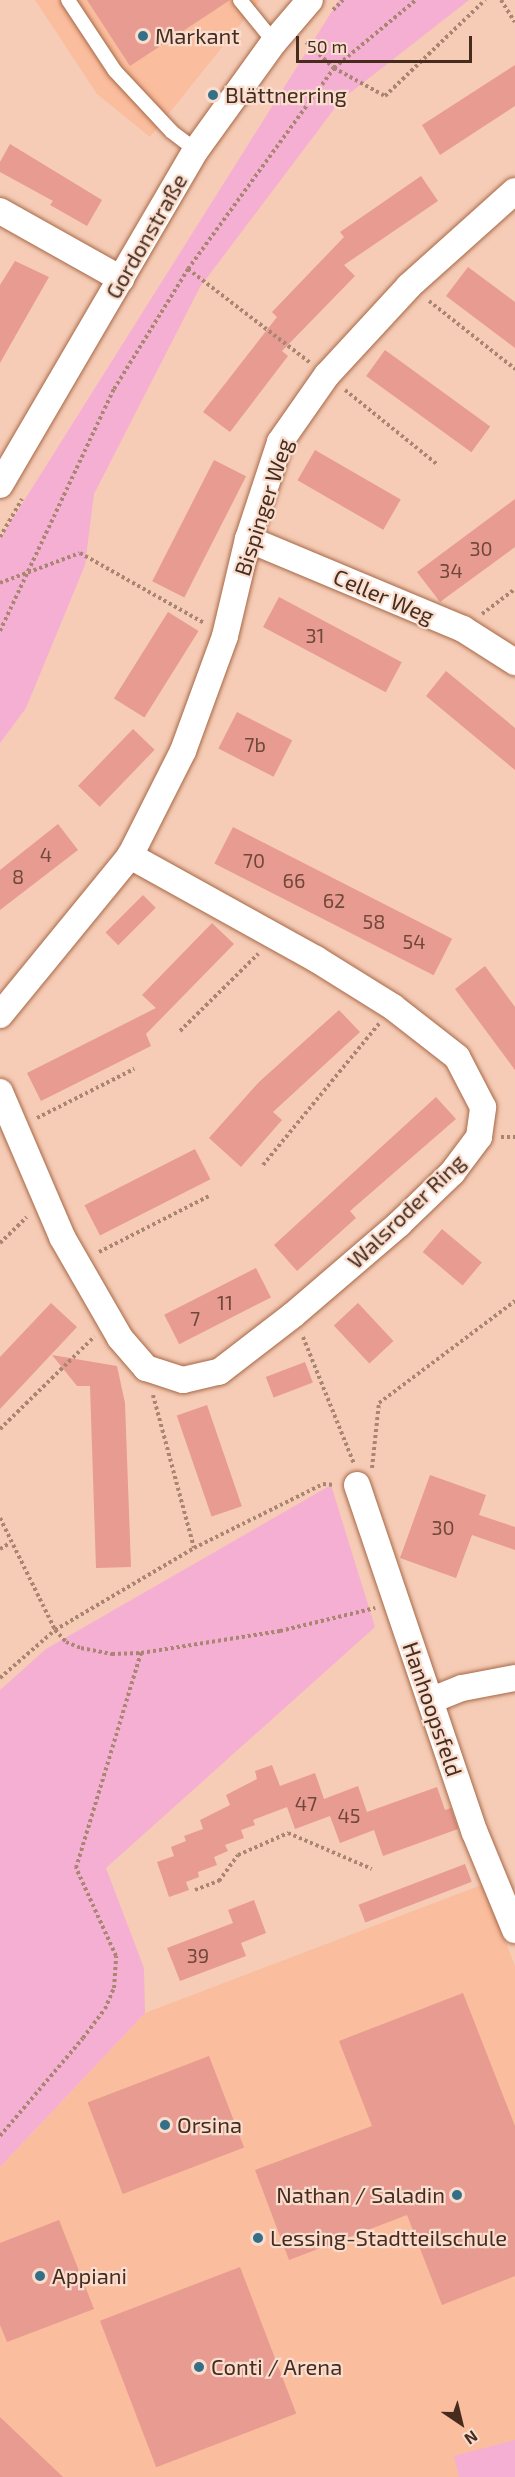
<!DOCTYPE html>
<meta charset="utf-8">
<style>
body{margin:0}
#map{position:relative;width:515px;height:2477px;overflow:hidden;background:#f6ccb6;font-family:"Exo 2",sans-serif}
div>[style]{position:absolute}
.built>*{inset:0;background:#fabd9d}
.green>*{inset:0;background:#f5afd2}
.building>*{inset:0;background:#e89b90;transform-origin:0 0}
.path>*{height:4px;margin-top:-2px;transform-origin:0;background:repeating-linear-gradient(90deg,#a98572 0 3px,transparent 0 6px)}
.roads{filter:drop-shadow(0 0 2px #a76846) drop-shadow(0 0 2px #a76846)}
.lane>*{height:14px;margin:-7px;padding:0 7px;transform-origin:7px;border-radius:7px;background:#fff}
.street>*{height:26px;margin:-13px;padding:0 13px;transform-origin:13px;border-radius:13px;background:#fff}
.dots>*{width:16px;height:16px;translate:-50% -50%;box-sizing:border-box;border:3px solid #f9ddce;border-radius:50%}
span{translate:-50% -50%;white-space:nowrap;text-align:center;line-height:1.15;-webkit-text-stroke:4.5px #f9ddce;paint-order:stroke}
.number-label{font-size:20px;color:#6f483a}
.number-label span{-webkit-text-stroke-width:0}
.poi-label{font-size:22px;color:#472c1d}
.left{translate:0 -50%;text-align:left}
.right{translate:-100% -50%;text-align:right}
.street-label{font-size:22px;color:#472c1d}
.north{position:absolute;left:431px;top:2393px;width:60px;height:60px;-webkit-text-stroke:4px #f9ddce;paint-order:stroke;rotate:145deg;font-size:16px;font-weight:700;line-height:24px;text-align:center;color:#472c1d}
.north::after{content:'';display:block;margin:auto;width:21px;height:27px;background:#472c1d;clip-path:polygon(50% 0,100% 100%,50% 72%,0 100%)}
.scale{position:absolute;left:296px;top:36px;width:176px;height:27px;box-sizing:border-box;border:3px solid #472c1d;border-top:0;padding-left:8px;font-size:18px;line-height:21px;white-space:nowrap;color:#472c1d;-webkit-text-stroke:4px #f9ddce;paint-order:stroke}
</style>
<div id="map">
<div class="built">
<i style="clip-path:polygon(35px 0,260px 0,150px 137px,97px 94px)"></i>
<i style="clip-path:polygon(484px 1884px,515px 1966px,515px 2477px,0 2477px,0 2167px,145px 2013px)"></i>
</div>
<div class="green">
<i style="clip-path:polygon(339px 0,469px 0,341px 100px,200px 287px,94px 494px,85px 565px,26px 708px,0 743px,0 539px)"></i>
<i style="clip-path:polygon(331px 1485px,375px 1627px,106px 1868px,144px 1968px,145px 2013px,0 2167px,0 1690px,46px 1649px)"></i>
<i style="clip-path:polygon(515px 2440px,515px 2477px,459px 2477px,454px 2456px)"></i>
</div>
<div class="building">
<i style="clip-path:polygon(87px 0,230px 0,130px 66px)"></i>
<i style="clip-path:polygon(515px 65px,515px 106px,440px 155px,422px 125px)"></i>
<i style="clip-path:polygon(10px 144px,102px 200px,87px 226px,50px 205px,53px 201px,0 172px,0 162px)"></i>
<i style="clip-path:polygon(421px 176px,438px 201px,344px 265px,355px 276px,282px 351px,288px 356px,230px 432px,203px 412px,277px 317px,272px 312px,344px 237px,340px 232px)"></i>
<i style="clip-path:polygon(15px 261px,49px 277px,0 363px,0 285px)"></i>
<i style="clip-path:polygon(468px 267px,515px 302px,515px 348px,446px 296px)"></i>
<i style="left:385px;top:350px;width:130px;height:32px;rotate:36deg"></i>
<i style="left:315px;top:450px;width:99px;height:35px;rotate:30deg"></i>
<i style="left:214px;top:460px;width:36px;height:136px;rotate:27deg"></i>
<i style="clip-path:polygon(515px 499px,515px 547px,440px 602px,417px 572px)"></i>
<i style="left:279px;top:597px;width:139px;height:34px;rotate:28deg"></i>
<i style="left:168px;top:612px;width:36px;height:102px;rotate:32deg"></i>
<i style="clip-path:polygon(446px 671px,515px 728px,515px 770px,426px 696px)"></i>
<i style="left:237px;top:712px;width:62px;height:41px;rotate:27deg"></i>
<i style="left:133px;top:729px;width:30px;height:79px;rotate:44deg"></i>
<i style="clip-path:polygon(58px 824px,78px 850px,0 910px,0 870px)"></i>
<i style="left:233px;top:827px;width:246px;height:41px;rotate:27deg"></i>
<i style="left:143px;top:895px;width:18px;height:53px;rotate:45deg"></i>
<i style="clip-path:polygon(212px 923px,234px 944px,146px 1034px,151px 1046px,41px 1101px,27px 1073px,156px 1008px,142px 995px)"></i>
<i style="clip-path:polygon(485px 966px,515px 1007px,515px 1070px,455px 989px)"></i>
<i style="clip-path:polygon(339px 1010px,360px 1032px,273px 1112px,282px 1120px,241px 1167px,209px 1138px,259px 1082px)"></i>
<i style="clip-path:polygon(436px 1097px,456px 1119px,350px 1211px,356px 1218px,297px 1271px,274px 1245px)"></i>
<i style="left:195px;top:1149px;width:34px;height:124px;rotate:63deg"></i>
<i style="left:442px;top:1229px;width:52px;height:30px;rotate:40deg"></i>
<i style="left:256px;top:1268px;width:33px;height:103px;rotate:63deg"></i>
<i style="clip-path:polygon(51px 1303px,77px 1327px,0 1409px,0 1357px)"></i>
<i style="left:358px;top:1303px;width:52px;height:33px;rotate:47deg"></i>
<i style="clip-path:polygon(52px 1355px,117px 1366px,125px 1403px,131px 1567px,96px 1568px,90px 1386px,77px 1386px)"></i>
<i style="left:305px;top:1362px;width:22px;height:42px;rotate:69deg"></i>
<i style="left:207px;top:1405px;width:107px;height:32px;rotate:71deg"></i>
<i style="clip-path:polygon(430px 1475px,486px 1495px,479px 1515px,515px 1527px,515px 1550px,472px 1535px,456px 1578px,400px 1558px)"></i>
<i style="clip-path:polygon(272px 1765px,280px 1786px,315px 1773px,324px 1799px,358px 1786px,367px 1812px,437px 1787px,445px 1810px,451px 1808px,458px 1829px,383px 1856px,374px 1830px,340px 1843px,330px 1816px,295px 1829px,287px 1807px,253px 1820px,255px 1825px,241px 1830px,244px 1838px,225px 1845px,228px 1851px,214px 1857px,217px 1865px,198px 1872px,199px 1877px,186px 1882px,189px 1890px,169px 1897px,157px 1862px,174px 1856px,171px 1847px,186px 1841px,184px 1836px,203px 1829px,200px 1820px,230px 1805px,226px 1795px,257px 1779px,255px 1771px)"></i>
<i style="left:465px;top:1864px;width:19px;height:114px;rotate:69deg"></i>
<i style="clip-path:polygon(254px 1900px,266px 1933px,241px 1943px,246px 1956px,180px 1981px,167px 1948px,233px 1923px,228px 1910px)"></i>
<i style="clip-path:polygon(463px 1993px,515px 2126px,515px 2276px,442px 2305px,407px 2215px,289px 2260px,255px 2170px,372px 2126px,339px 2041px)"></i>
<i style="left:209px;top:2056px;width:98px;height:130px;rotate:69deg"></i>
<i style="clip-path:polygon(59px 2220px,94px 2309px,7px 2342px,0 2325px,0 2243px)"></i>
<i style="left:240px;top:2267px;width:157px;height:150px;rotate:69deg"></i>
<i style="clip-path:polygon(0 2417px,63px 2477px,0 2477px)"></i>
</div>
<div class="path">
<i style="left:501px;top:0;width:26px;rotate:58deg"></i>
<i style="left:333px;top:10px;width:14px;rotate:-45deg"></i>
<i style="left:306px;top:42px;width:38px;rotate:43deg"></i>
<i style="left:334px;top:68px;width:58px;rotate:28.8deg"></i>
<i style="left:385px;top:96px;width:139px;rotate:-43.8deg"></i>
<i style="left:188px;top:269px;width:153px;rotate:37.5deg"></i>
<i style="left:429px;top:301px;width:110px;rotate:38.3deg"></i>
<i style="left:345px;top:390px;width:119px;rotate:38.9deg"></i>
<i style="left:0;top:537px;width:44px;rotate:-59.9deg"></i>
<i style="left:0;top:583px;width:85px;rotate:-20.6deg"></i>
<i style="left:80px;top:553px;width:142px;rotate:29.4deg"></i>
<i style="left:482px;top:614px;width:41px;rotate:-37.1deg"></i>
<i style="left:0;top:631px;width:268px;rotate:-64.8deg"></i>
<i style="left:114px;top:389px;width:141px;rotate:-58.3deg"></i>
<i style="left:188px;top:269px;width:248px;rotate:-54deg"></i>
<i style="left:334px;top:68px;width:107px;rotate:-39.7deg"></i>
<i style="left:180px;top:1031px;width:110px;rotate:-44.6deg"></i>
<i style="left:37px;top:1118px;width:109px;rotate:-26.8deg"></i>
<i style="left:501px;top:1137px;width:14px"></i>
<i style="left:263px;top:1165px;width:183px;rotate:-50.6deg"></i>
<i style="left:0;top:1243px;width:37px;rotate:-44deg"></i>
<i style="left:99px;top:1252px;width:123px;rotate:-27deg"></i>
<i style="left:303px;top:1337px;width:137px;rotate:68.1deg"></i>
<i style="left:153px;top:1395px;width:158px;rotate:75deg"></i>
<i style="left:0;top:1429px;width:132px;rotate:-44.4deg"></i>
<i style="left:372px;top:1468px;width:65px;rotate:-83.9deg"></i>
<i style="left:379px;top:1403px;width:170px;rotate:-36.9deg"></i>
<i style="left:0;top:1518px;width:125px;rotate:63.8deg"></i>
<i style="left:55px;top:1630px;width:161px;rotate:-30.5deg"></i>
<i style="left:194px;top:1548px;width:144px;rotate:-26.4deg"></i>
<i style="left:323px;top:1484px;width:12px;rotate:5deg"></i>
<i style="left:0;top:1549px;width:12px;rotate:-31deg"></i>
<i style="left:0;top:1678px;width:73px;rotate:-41.1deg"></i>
<i style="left:55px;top:1630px;width:16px;rotate:47deg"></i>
<i style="left:66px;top:1642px;width:16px;rotate:22deg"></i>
<i style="left:81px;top:1648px;width:32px;rotate:11deg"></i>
<i style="left:112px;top:1654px;width:29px;rotate:-2deg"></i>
<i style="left:141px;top:1653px;width:141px;rotate:-9deg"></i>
<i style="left:280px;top:1631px;width:98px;rotate:-13.6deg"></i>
<i style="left:195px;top:1890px;width:26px;rotate:-21deg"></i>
<i style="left:219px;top:1881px;width:32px;rotate:-54deg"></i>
<i style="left:238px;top:1855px;width:55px;rotate:-23.7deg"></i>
<i style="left:288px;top:1833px;width:91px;rotate:23.2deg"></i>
<i style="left:0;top:2136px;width:128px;rotate:-49.7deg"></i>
<i style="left:83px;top:2038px;width:36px;rotate:-53deg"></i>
<i style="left:105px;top:2009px;width:23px;rotate:-67deg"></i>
<i style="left:114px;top:1988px;width:32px;rotate:-86deg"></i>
<i style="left:116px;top:1956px;width:97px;rotate:-114.4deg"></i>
<i style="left:76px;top:1868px;width:225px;rotate:-73.2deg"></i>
</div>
<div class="roads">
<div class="lane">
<i style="left:68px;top:0;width:85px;rotate:56.5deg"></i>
<i style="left:115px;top:71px;width:83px;rotate:46.9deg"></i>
<i style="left:172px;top:132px;width:30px;rotate:37deg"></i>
<i style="left:240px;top:0;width:54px;rotate:51deg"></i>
</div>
<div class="street">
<i style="left:0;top:211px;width:139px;rotate:29.3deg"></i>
<i style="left:0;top:485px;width:388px;rotate:-59.7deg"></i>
<i style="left:196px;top:150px;width:133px;rotate:-54.2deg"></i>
<i style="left:274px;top:42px;width:55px;rotate:-49.4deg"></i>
<i style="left:248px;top:539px;width:233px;rotate:22.7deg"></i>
<i style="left:463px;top:629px;width:62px;rotate:32.4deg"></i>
<i style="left:0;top:1015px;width:205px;rotate:-50.7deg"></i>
<i style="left:130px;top:856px;width:118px;rotate:-63.2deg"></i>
<i style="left:183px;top:751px;width:122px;rotate:-69.9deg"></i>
<i style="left:225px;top:636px;width:100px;rotate:-76.7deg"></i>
<i style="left:248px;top:539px;width:102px;rotate:-71.7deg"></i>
<i style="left:280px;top:442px;width:82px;rotate:-55deg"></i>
<i style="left:327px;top:375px;width:121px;rotate:-47.3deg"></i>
<i style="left:409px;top:286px;width:142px;rotate:-41.9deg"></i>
<i style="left:0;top:1092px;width:158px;rotate:66.8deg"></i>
<i style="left:62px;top:1237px;width:116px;rotate:60.1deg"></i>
<i style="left:120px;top:1338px;width:40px;rotate:49deg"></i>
<i style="left:146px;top:1368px;width:39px;rotate:18deg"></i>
<i style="left:183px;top:1380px;width:37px;rotate:-13deg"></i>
<i style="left:219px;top:1372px;width:93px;rotate:-37.6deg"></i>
<i style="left:293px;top:1315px;width:140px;rotate:-40.6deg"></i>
<i style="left:399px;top:1224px;width:74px;rotate:-43.9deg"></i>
<i style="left:452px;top:1173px;width:45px;rotate:-53.1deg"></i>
<i style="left:479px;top:1137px;width:30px;rotate:-82deg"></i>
<i style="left:483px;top:1107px;width:56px;rotate:-117.5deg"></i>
<i style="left:457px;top:1057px;width:81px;rotate:-142deg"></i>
<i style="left:393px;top:1007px;width:91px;rotate:-148.1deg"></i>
<i style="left:316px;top:959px;width:213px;rotate:-151deg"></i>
<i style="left:357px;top:1485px;width:367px;rotate:71.3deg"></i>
<i style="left:475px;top:1833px;width:105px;rotate:67.6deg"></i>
<i style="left:432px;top:1700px;width:32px;rotate:-22deg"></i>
<i style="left:462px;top:1688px;width:54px;rotate:-10.7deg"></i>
</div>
</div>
<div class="dots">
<i style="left:143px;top:36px;background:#346f87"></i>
<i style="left:213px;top:95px;background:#346f87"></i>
<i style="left:165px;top:2125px;background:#346f87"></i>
<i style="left:457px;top:2195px;background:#346f87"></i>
<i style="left:258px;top:2238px;background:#346f87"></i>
<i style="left:40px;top:2276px;background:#346f87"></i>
<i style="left:199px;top:2367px;background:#346f87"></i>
</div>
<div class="number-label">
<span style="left:481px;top:548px">30</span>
<span style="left:451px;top:570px">34</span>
<span style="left:315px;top:635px">31</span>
<span style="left:255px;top:744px">7b</span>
<span style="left:46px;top:854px">4</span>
<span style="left:254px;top:860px">70</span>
<span style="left:18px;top:876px">8</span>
<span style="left:294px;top:880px">66</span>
<span style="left:334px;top:900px">62</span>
<span style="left:374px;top:921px">58</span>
<span style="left:414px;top:941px">54</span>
<span style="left:225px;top:1302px">11</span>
<span style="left:195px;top:1318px">7</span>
<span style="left:443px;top:1527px">30</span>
<span style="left:306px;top:1803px">47</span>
<span style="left:349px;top:1815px">45</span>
<span style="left:198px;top:1955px">39</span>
</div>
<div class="poi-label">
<span class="left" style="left:155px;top:36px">Markant</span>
<span class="left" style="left:225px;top:95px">Blättnerring</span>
<span class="left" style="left:177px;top:2125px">Orsina</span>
<span class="right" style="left:445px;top:2195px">Nathan / Saladin</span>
<span class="left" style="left:270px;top:2238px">Lessing-Stadtteilschule</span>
<span class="left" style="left:52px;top:2276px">Appiani</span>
<span class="left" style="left:211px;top:2367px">Conti / Arena</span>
</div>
<div class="street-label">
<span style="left:146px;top:236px;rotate:-60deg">Gordonstraße</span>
<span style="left:263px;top:507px;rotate:-72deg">Bispinger Weg</span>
<span style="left:384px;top:596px;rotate:23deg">Celler Weg</span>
<span style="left:406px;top:1211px;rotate:-44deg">Walsroder Ring</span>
<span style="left:433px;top:1709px;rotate:71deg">Hanhoopsfeld</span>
</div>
<div class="north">N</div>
<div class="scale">50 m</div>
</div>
